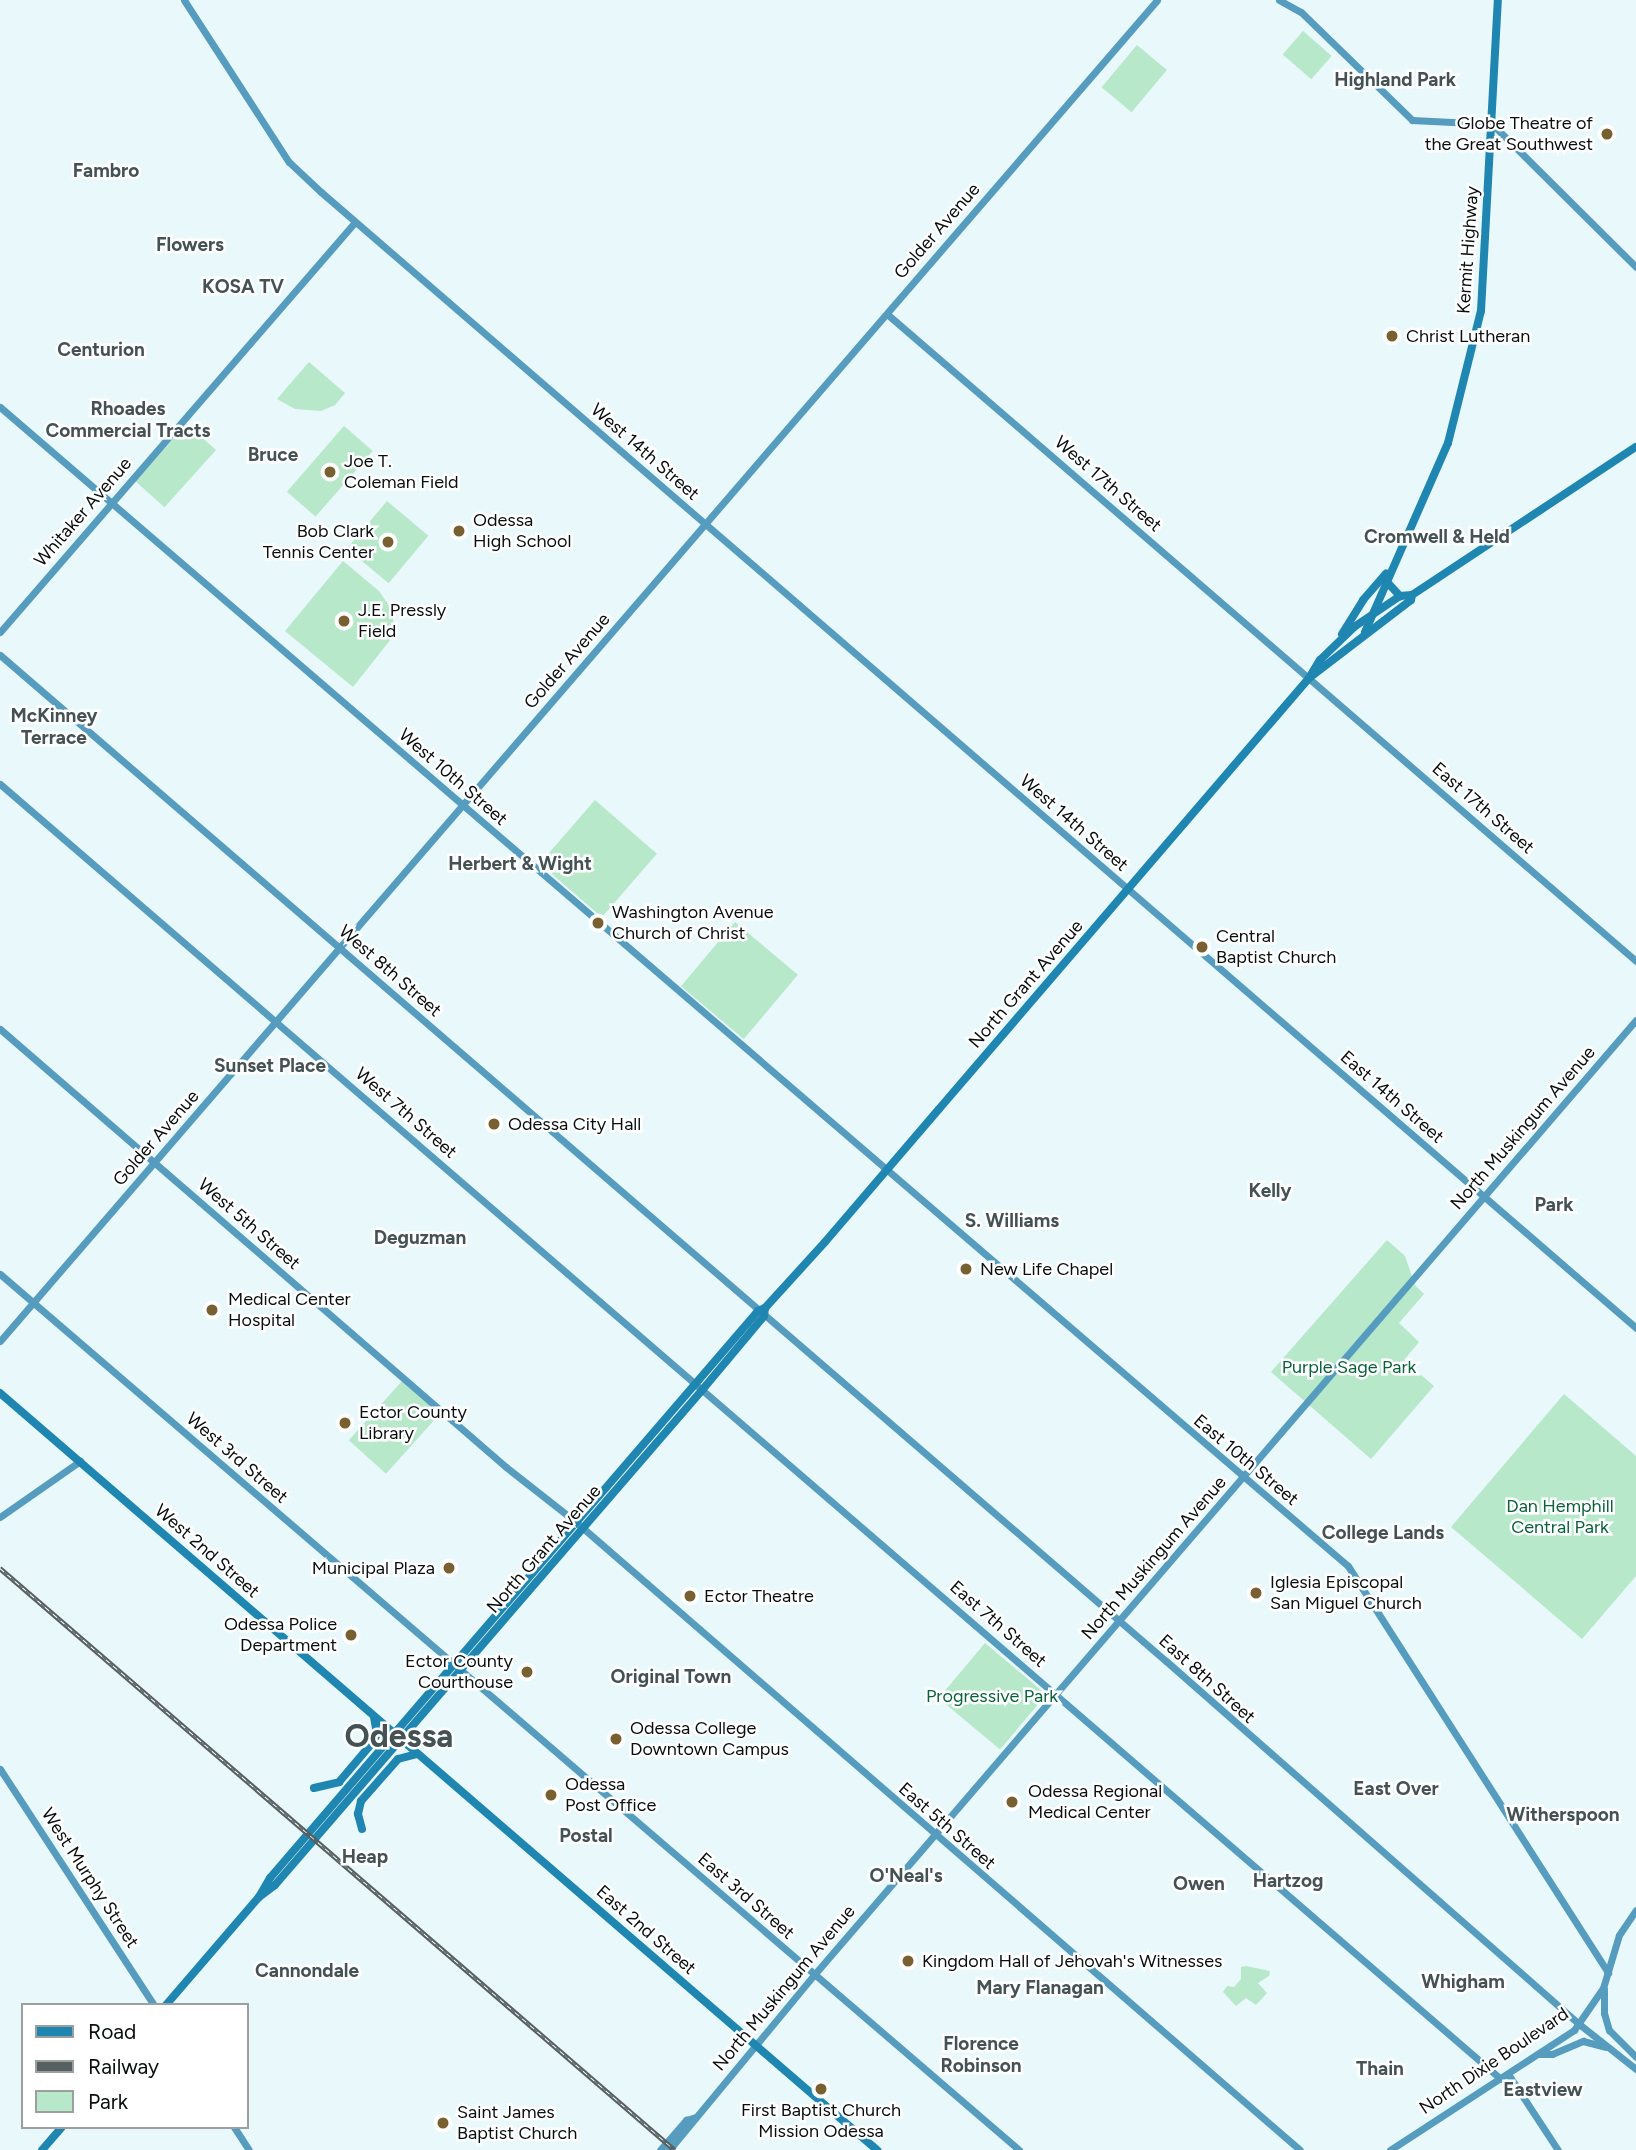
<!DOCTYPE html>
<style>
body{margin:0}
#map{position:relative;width:1636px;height:2150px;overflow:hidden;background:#e8f8fb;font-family:Figtree,sans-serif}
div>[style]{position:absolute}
.green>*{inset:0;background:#b7e8c9;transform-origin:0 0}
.secondary>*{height:7px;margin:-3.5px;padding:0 3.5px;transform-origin:3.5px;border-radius:3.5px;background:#569cbf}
.primary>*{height:8px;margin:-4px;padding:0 4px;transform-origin:4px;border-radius:4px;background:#1f86b1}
.rail>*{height:4.5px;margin-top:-2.25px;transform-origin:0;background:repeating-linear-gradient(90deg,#fff 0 5px,#576061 0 10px);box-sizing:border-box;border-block:2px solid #576061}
.dots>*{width:19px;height:19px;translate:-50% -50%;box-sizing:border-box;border:4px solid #fff;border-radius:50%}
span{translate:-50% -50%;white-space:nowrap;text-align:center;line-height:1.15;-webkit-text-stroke:5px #fff;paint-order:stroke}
.poi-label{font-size:18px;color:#090e0f}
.right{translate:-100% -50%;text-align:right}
.left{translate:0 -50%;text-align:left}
.street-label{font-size:18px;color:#090e0f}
.park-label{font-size:18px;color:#0a623b}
.neighbourhood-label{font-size:19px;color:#445254;font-weight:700}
.town-label{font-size:32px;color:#445254;font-weight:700}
.legend{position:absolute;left:21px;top:2003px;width:228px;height:126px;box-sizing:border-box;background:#fff;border:2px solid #9d9f9f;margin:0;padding:9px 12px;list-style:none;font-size:21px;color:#090e0f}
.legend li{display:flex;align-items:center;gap:14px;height:35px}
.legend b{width:35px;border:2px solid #9d9f9f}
</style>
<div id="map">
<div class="green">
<i style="left:1303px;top:31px;width:38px;height:31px;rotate:41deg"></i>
<i style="left:1137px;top:45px;width:39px;height:55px;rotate:40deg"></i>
<i style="clip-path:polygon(309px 362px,345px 393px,335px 405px,321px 411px,295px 409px,277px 399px)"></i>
<i style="left:187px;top:424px;width:39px;height:77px;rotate:42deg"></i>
<i style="left:344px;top:426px;width:38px;height:87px;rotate:41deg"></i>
<i style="left:387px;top:501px;width:54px;height:62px;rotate:40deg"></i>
<i style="clip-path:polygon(343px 561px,379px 591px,392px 610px,395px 634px,353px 687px,285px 631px)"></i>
<i style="left:595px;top:800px;width:82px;height:84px;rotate:41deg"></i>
<i style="left:735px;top:922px;width:82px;height:84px;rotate:40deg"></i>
<i style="clip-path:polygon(1387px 1240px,1405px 1256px,1415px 1285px,1424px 1294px,1399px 1323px,1419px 1342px,1404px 1360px,1434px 1386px,1371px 1459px,1271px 1372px)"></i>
<i style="left:403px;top:1380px;width:50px;height:81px;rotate:42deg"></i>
<i style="clip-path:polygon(1564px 1394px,1636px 1456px,1636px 1576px,1582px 1639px,1451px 1527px)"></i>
<i style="left:985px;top:1643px;width:80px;height:72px;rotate:40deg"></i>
<i style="clip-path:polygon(1246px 1966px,1270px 1971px,1269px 1976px,1258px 1983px,1267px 1993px,1256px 2005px,1246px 1998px,1236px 2006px,1223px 1992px,1227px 1986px,1234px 1987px,1241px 1979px,1241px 1967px)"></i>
</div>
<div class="secondary">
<i style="left:184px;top:0;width:193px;rotate:57.1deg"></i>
<i style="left:289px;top:162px;width:44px;rotate:43.2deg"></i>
<i style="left:321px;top:192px;width:1738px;rotate:40.82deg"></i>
<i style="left:1279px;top:0;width:25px;rotate:29deg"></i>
<i style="left:1301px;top:12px;width:155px;rotate:44.2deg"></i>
<i style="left:1412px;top:120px;width:80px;rotate:2.9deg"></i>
<i style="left:1492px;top:124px;width:203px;rotate:44.8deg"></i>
<i style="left:887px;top:314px;width:990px;rotate:40.82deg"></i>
<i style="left:0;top:407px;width:1778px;rotate:40.69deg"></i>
<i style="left:1348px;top:1566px;width:483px;rotate:57.4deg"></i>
<i style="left:0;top:632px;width:542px;rotate:-49.11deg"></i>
<i style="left:0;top:655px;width:1540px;rotate:40.79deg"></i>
<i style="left:1166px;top:1661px;width:550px;rotate:41.31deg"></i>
<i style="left:1579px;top:2024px;width:73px;rotate:38.3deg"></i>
<i style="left:0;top:784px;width:1982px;rotate:40.79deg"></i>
<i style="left:0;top:1029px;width:669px;rotate:40.88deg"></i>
<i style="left:506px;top:1467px;width:89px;rotate:38.2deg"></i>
<i style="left:576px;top:1522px;width:958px;rotate:40.94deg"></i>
<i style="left:0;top:1274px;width:1344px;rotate:40.68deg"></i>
<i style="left:0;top:1341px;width:1771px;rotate:-49.21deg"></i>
<i style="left:0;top:1517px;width:98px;rotate:-35deg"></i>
<i style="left:0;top:1769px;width:282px;rotate:56.9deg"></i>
<i style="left:1604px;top:1989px;width:24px;rotate:90deg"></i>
<i style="left:1604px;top:2013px;width:18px;rotate:74deg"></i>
<i style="left:1609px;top:2030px;width:38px;rotate:45deg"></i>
<i style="left:1540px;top:2054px;width:12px"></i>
<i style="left:1552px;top:2054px;width:34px;rotate:-23deg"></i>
<i style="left:1583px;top:2041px;width:23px;rotate:15deg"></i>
<i style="left:1508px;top:2074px;width:91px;rotate:56.7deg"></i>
<i style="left:234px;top:2127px;width:27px;rotate:57deg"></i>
<i style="left:660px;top:2150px;width:40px;rotate:-49deg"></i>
<i style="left:686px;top:2120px;width:10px;rotate:-17deg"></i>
<i style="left:669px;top:2150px;width:226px;rotate:-50.4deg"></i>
<i style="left:813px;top:1976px;width:1261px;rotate:-49.28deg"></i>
<i style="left:1390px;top:2150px;width:220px;rotate:-33.1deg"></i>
<i style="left:1574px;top:2030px;width:51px;rotate:-55.4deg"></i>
<i style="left:1603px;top:1988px;width:55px;rotate:-73.2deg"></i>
<i style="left:1619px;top:1935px;width:30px;rotate:-56deg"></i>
</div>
<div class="primary">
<i style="left:1386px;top:581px;width:21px;rotate:47deg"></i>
<i style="left:1365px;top:632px;width:206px;rotate:-66.3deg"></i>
<i style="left:1448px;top:443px;width:136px;rotate:-76deg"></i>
<i style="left:1481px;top:311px;width:311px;rotate:-86.9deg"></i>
<i style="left:1342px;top:634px;width:40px;rotate:-58deg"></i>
<i style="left:1363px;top:600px;width:35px;rotate:-49deg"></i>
<i style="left:1309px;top:678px;width:128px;rotate:-37.4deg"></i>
<i style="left:1411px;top:600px;width:5px;rotate:-79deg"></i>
<i style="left:1412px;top:595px;width:268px;rotate:-33.5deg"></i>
<i style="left:0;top:1393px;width:1159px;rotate:40.8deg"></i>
<i style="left:314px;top:1788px;width:26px;rotate:-13deg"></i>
<i style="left:339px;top:1782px;width:52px;rotate:-49.6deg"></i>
<i style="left:373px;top:1742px;width:9px;rotate:-63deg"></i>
<i style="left:377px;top:1734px;width:17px;rotate:-100deg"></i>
<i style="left:362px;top:1829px;width:16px;rotate:-105deg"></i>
<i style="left:358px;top:1814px;width:13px;rotate:-77deg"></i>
<i style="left:361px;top:1801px;width:56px;rotate:-48.6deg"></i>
<i style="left:398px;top:1759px;width:20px;rotate:-15deg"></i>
<i style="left:259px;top:1897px;width:22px;rotate:-60deg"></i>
<i style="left:270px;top:1878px;width:748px;rotate:-49.28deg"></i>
<i style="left:758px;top:1311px;width:8px;rotate:-23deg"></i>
<i style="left:765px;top:1308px;width:89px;rotate:-47.7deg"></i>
<i style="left:825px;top:1242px;width:175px;rotate:-49.4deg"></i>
<i style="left:939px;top:1109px;width:568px;rotate:-49.35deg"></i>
<i style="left:1309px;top:678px;width:21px;rotate:-59deg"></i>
<i style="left:1320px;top:660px;width:47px;rotate:-44.1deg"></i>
<i style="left:1354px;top:627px;width:55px;rotate:-34deg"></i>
<i style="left:1400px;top:596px;width:12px;rotate:-5deg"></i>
<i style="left:166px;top:2005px;width:143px;rotate:-49.3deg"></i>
<i style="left:259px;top:1897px;width:20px;rotate:-37deg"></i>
<i style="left:275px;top:1885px;width:655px;rotate:-49.21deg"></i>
<i style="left:703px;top:1389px;width:95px;rotate:-50.1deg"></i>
<i style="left:764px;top:1316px;width:8px;rotate:-83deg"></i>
<i style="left:42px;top:2150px;width:30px;rotate:-49deg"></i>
</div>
<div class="rail">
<i style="left:0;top:1568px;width:891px;rotate:40.77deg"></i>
</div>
<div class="dots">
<i style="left:1607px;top:134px;background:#796031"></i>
<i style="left:1392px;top:336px;background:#796031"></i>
<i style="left:330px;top:472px;background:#796031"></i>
<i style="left:459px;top:531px;background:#796031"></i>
<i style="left:388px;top:542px;background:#796031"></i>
<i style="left:344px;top:621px;background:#796031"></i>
<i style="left:598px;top:923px;background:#796031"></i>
<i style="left:1202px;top:947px;background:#796031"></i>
<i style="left:494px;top:1124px;background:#796031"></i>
<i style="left:966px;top:1269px;background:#796031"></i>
<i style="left:212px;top:1310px;background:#796031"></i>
<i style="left:345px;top:1423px;background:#796031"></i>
<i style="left:449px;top:1568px;background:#796031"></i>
<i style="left:1256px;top:1593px;background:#796031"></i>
<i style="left:690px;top:1596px;background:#796031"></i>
<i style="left:351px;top:1635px;background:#796031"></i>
<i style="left:527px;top:1672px;background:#796031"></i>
<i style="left:616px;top:1739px;background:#796031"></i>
<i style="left:551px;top:1795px;background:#796031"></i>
<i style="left:1012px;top:1802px;background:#796031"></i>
<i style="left:908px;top:1961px;background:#796031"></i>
<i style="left:821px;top:2089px;background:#796031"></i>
<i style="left:443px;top:2123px;background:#796031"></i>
</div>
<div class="poi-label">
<span class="right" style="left:1593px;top:134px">Globe Theatre of<br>the Great Southwest</span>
<span class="left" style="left:1406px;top:336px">Christ Lutheran</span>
<span class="left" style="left:344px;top:472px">Joe T.<br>Coleman Field</span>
<span class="left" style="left:473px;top:531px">Odessa<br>High School</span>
<span class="right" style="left:374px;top:542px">Bob Clark<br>Tennis Center</span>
<span class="left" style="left:358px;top:621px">J.E. Pressly<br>Field</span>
<span class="left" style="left:612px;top:923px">Washington Avenue<br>Church of Christ</span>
<span class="left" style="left:1216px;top:947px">Central<br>Baptist Church</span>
<span class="left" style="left:508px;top:1124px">Odessa City Hall</span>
<span class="left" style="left:980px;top:1269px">New Life Chapel</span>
<span class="left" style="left:228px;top:1310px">Medical Center<br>Hospital</span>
<span class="left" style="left:359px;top:1423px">Ector County<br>Library</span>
<span class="right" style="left:435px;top:1568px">Municipal Plaza</span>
<span class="left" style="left:1270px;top:1593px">Iglesia Episcopal<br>San Miguel Church</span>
<span class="left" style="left:704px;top:1596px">Ector Theatre</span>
<span class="right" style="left:337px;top:1635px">Odessa Police<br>Department</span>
<span class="right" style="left:513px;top:1672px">Ector County<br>Courthouse</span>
<span class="left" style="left:630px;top:1739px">Odessa College<br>Downtown Campus</span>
<span class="left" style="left:565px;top:1795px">Odessa<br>Post Office</span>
<span class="left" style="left:1028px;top:1802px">Odessa Regional<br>Medical Center</span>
<span class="left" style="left:922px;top:1961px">Kingdom Hall of Jehovah's Witnesses</span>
<span style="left:821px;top:2121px">First Baptist Church<br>Mission Odessa</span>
<span class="left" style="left:457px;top:2123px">Saint James<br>Baptist Church</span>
</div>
<div class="street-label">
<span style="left:937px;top:231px;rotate:-49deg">Golder Avenue</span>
<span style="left:1468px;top:250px;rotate:-86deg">Kermit Highway</span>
<span style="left:645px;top:452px;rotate:41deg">West 14th Street</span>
<span style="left:1108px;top:484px;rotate:41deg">West 17th Street</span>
<span style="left:83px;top:512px;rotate:-49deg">Whitaker Avenue</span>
<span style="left:567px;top:661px;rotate:-49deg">Golder Avenue</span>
<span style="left:453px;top:777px;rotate:41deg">West 10th Street</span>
<span style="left:1483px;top:808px;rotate:41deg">East 17th Street</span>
<span style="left:1074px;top:823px;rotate:41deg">West 14th Street</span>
<span style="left:390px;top:971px;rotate:41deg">West 8th Street</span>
<span style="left:1026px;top:984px;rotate:-49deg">North Grant Avenue</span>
<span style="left:1392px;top:1097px;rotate:41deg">East 14th Street</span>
<span style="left:406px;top:1113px;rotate:41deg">West 7th Street</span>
<span style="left:1523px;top:1128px;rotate:-49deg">North Muskingum Avenue</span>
<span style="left:156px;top:1138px;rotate:-49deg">Golder Avenue</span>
<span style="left:249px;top:1224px;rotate:41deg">West 5th Street</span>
<span style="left:237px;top:1458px;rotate:41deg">West 3rd Street</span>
<span style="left:1246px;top:1460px;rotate:40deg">East 10th Street</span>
<span style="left:544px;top:1549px;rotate:-49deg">North Grant Avenue</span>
<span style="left:207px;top:1551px;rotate:41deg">West 2nd Street</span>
<span style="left:1154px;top:1558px;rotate:-49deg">North Muskingum Avenue</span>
<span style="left:998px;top:1624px;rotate:41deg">East 7th Street</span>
<span style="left:1207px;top:1679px;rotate:42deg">East 8th Street</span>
<span style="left:947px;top:1826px;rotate:41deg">East 5th Street</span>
<span style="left:90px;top:1878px;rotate:57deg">West Murphy Street</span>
<span style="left:746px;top:1896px;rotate:41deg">East 3rd Street</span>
<span style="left:646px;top:1930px;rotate:41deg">East 2nd Street</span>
<span style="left:784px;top:1988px;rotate:-50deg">North Muskingum Avenue</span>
<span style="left:1494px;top:2061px;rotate:-34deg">North Dixie Boulevard</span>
</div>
<div class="park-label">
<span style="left:1349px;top:1367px">Purple Sage Park</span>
<span style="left:1560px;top:1517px">Dan Hemphill<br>Central Park</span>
<span style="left:992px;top:1696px">Progressive Park</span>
</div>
<div class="neighbourhood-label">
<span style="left:1395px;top:80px">Highland Park</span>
<span style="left:106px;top:171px">Fambro</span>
<span style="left:190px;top:245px">Flowers</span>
<span style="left:243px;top:287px">KOSA TV</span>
<span style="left:101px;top:350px">Centurion</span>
<span style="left:128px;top:420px">Rhoades<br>Commercial Tracts</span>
<span style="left:273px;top:455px">Bruce</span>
<span style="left:1437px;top:537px">Cromwell &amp; Held</span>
<span style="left:54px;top:727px">McKinney<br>Terrace</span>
<span style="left:520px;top:864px">Herbert &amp; Wight</span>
<span style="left:270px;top:1066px">Sunset Place</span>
<span style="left:1270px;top:1191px">Kelly</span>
<span style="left:1554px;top:1205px">Park</span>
<span style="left:1012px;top:1221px">S. Williams</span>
<span style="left:420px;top:1238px">Deguzman</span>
<span style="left:1383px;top:1533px">College Lands</span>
<span style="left:671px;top:1677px">Original Town</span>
<span style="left:1396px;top:1789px">East Over</span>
<span style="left:1563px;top:1815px">Witherspoon</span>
<span style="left:586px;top:1836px">Postal</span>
<span style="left:365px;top:1857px">Heap</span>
<span style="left:906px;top:1876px">O'Neal's</span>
<span style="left:1288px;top:1881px">Hartzog</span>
<span style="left:1199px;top:1884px">Owen</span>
<span style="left:307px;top:1971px">Cannondale</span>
<span style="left:1463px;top:1982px">Whigham</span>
<span style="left:1040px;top:1988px">Mary Flanagan</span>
<span style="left:981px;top:2055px">Florence<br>Robinson</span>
<span style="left:1380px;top:2069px">Thain</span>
<span style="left:1543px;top:2090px">Eastview</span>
</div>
<div class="town-label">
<span style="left:399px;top:1736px">Odessa</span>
</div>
<ul class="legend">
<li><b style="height:9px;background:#1f86b1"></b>Road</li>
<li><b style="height:9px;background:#576061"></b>Railway</li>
<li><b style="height:19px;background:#b7e8c9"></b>Park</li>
</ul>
</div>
